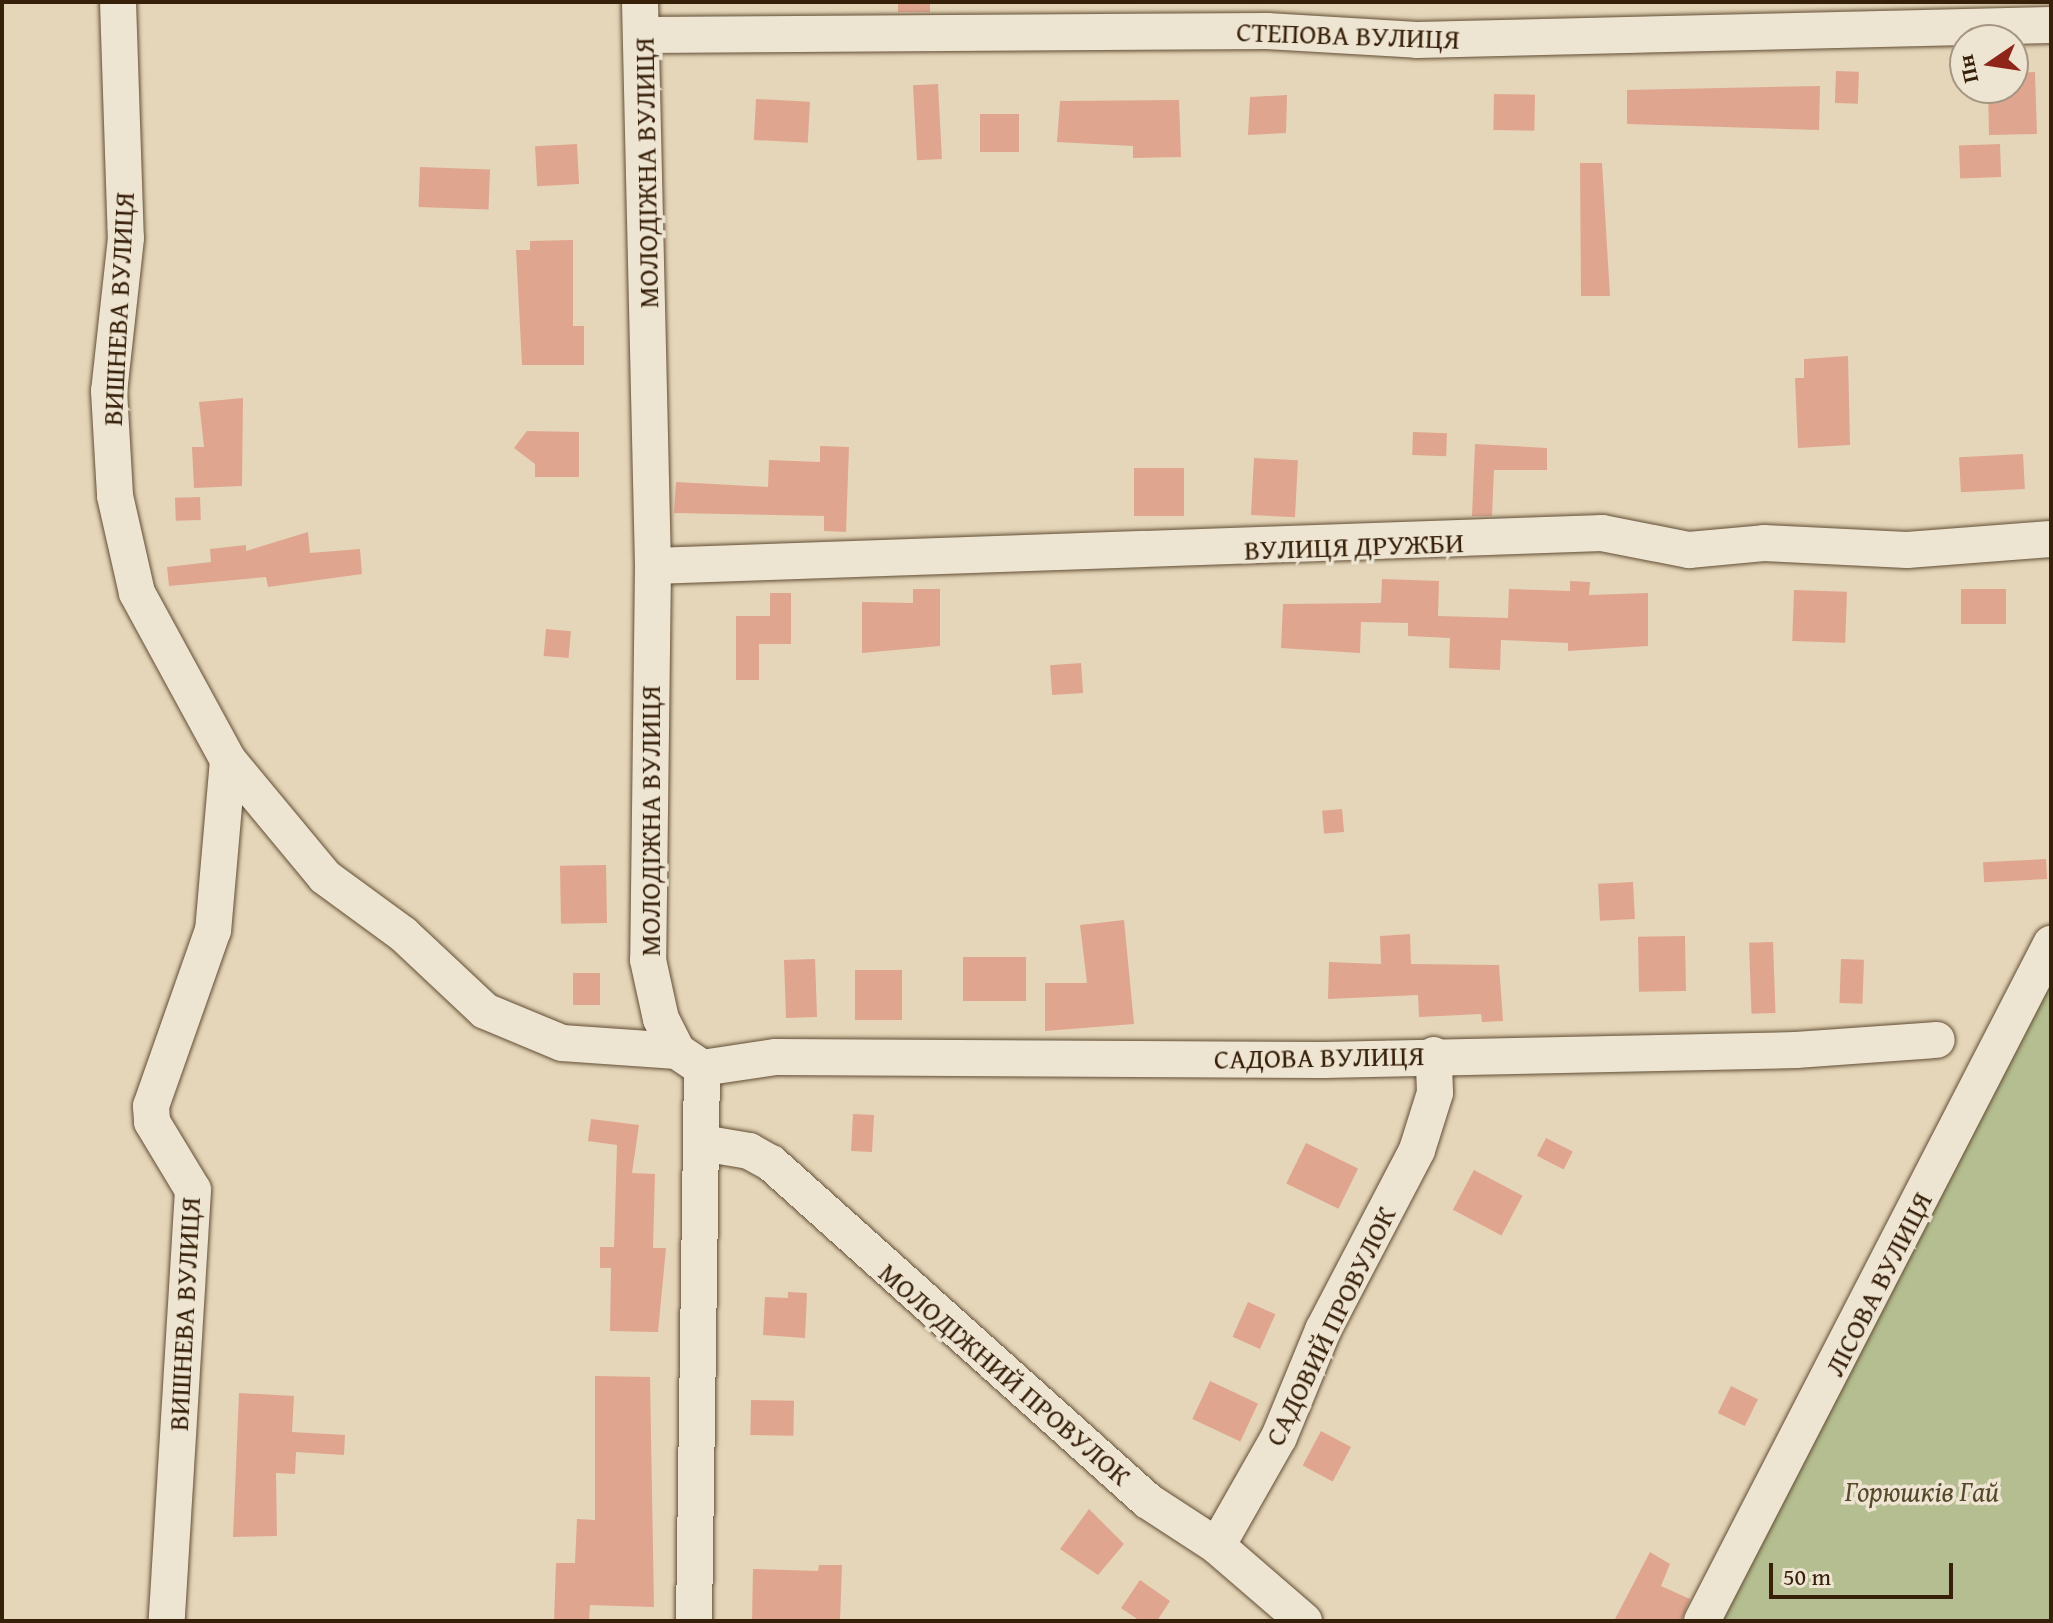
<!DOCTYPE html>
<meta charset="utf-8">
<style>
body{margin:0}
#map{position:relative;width:2053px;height:1623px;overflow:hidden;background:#e5d6b9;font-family:"Gentium Book Plus",serif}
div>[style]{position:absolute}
.green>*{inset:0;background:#b4be90}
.building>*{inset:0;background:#e0a58f;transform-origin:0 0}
.roads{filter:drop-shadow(0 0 2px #624e35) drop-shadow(0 0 2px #624e35)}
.minor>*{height:36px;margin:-18px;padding:0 18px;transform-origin:18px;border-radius:18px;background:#eee4d2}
span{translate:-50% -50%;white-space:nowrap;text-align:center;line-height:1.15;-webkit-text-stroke:7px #eee4d2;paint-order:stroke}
.street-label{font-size:28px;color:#372009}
.park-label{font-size:28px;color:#56482b;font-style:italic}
.frame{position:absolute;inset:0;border:4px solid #372009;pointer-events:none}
.north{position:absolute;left:1949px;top:24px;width:80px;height:80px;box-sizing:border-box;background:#eee4d2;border:2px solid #a59682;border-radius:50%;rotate:257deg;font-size:22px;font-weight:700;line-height:32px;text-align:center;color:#372009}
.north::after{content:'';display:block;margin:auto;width:28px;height:36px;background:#8f2418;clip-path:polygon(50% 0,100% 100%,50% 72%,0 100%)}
.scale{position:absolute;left:1769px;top:1563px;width:184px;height:36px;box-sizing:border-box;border:4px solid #372009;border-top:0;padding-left:10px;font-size:24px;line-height:28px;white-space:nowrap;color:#372009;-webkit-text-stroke:6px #eee4d2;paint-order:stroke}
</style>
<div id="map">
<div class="green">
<i style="clip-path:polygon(2051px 976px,2051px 1621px,1720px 1621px)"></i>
</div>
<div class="building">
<i style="left:898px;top:2px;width:32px;height:10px"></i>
<i style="left:1836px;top:71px;width:23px;height:32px;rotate:2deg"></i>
<i style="clip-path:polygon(2035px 72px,2037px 134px,1989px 135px,1988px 88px,2013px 88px,2013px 73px)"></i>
<i style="left:938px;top:84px;width:75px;height:25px;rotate:87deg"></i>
<i style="clip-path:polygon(1820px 86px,1819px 130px,1627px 124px,1627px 90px)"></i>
<i style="left:1494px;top:94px;width:41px;height:36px;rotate:1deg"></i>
<i style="clip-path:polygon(1287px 95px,1286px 133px,1248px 135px,1250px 97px)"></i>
<i style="left:756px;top:99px;width:54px;height:41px;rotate:3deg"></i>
<i style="clip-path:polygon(1179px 100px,1181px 157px,1133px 158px,1133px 146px,1057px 142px,1060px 101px)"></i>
<i style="left:980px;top:114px;width:39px;height:38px"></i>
<i style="left:577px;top:144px;width:40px;height:42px;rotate:87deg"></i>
<i style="left:2000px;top:144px;width:33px;height:41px;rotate:88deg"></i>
<i style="clip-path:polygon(1580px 163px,1602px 163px,1610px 296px,1581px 296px)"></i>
<i style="left:420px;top:167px;width:70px;height:40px;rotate:2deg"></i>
<i style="clip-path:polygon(573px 240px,573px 326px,584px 326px,584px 365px,522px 365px,516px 250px,530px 250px,530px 241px)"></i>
<i style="clip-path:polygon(1848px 356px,1850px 445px,1798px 448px,1795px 378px,1804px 378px,1804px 359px)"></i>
<i style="clip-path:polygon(243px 398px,242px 486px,194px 488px,192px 447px,204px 447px,199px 402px)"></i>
<i style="clip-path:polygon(527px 431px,579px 432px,579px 477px,535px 477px,535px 464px,514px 448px)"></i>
<i style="left:1413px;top:432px;width:34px;height:23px;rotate:2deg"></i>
<i style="clip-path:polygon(1475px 444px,1547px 448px,1547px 470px,1494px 470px,1492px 516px,1472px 516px)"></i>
<i style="clip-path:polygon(820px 446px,849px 447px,846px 532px,824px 531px,824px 516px,674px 513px,676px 482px,768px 487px,769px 460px,820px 462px)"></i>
<i style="left:2023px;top:454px;width:35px;height:64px;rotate:87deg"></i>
<i style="left:1254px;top:458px;width:44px;height:57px;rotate:3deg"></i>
<i style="left:1134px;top:468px;width:50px;height:48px"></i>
<i style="left:200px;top:497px;width:23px;height:25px;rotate:88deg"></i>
<i style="clip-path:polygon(308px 532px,310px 553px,360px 549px,362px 574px,268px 587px,266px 577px,169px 586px,167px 567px,211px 562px,210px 549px,246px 545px,246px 551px)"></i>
<i style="clip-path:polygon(1382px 579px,1439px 581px,1438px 616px,1508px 618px,1509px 589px,1570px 591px,1570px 581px,1590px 582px,1589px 595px,1648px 593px,1648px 646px,1568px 651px,1568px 643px,1501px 640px,1500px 670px,1449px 668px,1450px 638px,1408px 636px,1408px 623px,1361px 622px,1360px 653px,1281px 648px,1283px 604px,1381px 603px)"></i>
<i style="clip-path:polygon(913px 589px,940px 589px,940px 646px,862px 653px,862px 602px,913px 603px)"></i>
<i style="left:1961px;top:589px;width:45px;height:35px"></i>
<i style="left:1794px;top:590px;width:53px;height:51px;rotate:2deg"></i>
<i style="clip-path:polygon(770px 593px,791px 593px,791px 644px,759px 644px,759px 680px,736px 680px,736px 616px,770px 616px)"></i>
<i style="left:546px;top:629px;width:25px;height:27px;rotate:5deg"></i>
<i style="left:1081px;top:663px;width:30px;height:31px;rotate:86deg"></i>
<i style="left:1342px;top:809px;width:23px;height:20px;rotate:85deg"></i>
<i style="left:2046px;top:859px;width:20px;height:63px;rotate:87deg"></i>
<i style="left:606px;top:865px;width:58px;height:46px;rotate:89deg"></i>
<i style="left:1633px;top:882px;width:37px;height:35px;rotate:87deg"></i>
<i style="clip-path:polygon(1124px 920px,1134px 1024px,1045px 1031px,1045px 983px,1087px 983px,1080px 925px)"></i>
<i style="clip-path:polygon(1410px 934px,1411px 964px,1499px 965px,1503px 1021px,1482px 1022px,1481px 1014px,1419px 1017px,1418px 995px,1328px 999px,1329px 962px,1381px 964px,1380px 936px)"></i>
<i style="left:1685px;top:936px;width:55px;height:47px;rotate:89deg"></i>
<i style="left:1773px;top:942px;width:71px;height:24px;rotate:88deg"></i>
<i style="left:963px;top:957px;width:63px;height:44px"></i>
<i style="left:815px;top:959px;width:58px;height:31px;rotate:88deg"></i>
<i style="left:1841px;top:959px;width:23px;height:44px;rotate:2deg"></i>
<i style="left:855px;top:970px;width:47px;height:50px"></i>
<i style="left:573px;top:973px;width:27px;height:32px"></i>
<i style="left:853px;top:1114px;width:21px;height:37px;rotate:3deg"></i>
<i style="clip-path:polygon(591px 1119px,639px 1125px,632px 1173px,655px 1174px,653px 1248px,666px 1248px,658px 1332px,610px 1331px,611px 1268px,600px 1268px,600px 1247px,614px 1247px,617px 1145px,588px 1141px)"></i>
<i style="left:1546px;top:1138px;width:30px;height:20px;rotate:27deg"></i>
<i style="left:1306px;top:1143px;width:58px;height:45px;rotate:26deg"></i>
<i style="left:1474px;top:1170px;width:55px;height:45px;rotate:28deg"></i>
<i style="clip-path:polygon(788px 1292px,807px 1293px,805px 1338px,763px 1335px,765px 1297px,788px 1298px)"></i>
<i style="left:1248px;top:1302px;width:30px;height:38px;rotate:24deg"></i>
<i style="clip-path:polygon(595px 1376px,650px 1377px,654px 1607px,590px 1605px,589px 1621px,554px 1621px,556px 1563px,575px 1563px,577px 1519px,595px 1520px)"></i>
<i style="left:1210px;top:1381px;width:53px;height:42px;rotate:25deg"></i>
<i style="left:1731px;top:1386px;width:30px;height:30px;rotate:26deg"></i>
<i style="clip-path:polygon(239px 1393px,294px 1396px,292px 1432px,345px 1435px,344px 1455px,296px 1452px,295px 1474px,276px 1473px,277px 1536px,233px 1537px)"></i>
<i style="left:751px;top:1400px;width:43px;height:35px;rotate:1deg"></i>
<i style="left:1321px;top:1431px;width:34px;height:39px;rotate:28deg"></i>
<i style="clip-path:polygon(1089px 1509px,1124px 1544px,1098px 1575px,1060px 1549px)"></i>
<i style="clip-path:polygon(1650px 1552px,1670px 1564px,1661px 1586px,1690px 1599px,1681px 1621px,1614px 1621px)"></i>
<i style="clip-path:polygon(819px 1565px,842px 1565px,840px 1621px,752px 1621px,753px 1569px,818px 1571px)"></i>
<i style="clip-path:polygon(1140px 1580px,1170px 1601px,1157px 1621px,1140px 1621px,1121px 1608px)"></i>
</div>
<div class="roads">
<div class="minor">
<i style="left:118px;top:2px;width:236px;rotate:88.1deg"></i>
<i style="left:126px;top:238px;width:154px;rotate:96.3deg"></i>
<i style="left:109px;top:391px;width:105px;rotate:86.7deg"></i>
<i style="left:115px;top:496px;width:99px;rotate:77.2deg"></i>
<i style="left:137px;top:593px;width:190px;rotate:61.4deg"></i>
<i style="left:228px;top:760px;width:171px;rotate:95deg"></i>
<i style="left:213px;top:930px;width:187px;rotate:109.4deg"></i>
<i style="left:151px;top:1106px;width:16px;rotate:86deg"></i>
<i style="left:152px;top:1122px;width:79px;rotate:58.9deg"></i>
<i style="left:193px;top:1190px;width:432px;rotate:93.5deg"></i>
<i style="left:640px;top:2px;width:564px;rotate:88.68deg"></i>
<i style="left:653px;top:566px;width:394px;rotate:90.7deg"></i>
<i style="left:648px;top:960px;width:60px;rotate:77.6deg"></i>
<i style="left:661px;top:1019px;width:36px;rotate:63deg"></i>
<i style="left:677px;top:1051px;width:30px;rotate:34deg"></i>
<i style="left:702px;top:1068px;width:553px;rotate:90.83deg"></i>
<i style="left:645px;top:35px;width:622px;rotate:-0.37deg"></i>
<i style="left:1267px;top:31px;width:150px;rotate:3.4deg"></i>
<i style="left:1417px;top:40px;width:634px;rotate:-1.36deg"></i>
<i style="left:653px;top:566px;width:950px;rotate:-1.99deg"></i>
<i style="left:1602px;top:533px;width:89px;rotate:11.1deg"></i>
<i style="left:1689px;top:550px;width:75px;rotate:-5.3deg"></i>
<i style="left:1764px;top:543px;width:143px;rotate:2.8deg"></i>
<i style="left:1907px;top:550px;width:144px;rotate:-4.4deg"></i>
<i style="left:228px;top:760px;width:152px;rotate:50.3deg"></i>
<i style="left:325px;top:877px;width:97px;rotate:36.2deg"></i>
<i style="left:403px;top:934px;width:112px;rotate:43.2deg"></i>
<i style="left:485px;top:1011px;width:83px;rotate:22.6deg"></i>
<i style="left:562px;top:1043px;width:115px;rotate:4deg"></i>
<i style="left:702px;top:1068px;width:75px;rotate:-8.5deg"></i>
<i style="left:776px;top:1057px;width:547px;rotate:0.31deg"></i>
<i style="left:1323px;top:1060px;width:473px;rotate:-1.2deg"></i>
<i style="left:1796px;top:1050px;width:141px;rotate:-4.1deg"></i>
<i style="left:702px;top:1143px;width:48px;rotate:9.7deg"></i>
<i style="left:749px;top:1151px;width:25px;rotate:29deg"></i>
<i style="left:771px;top:1163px;width:506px;rotate:41.88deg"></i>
<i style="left:1148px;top:1501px;width:82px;rotate:33.1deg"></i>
<i style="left:1217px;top:1546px;width:115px;rotate:40.8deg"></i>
<i style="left:1217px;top:1546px;width:125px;rotate:-60.4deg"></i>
<i style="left:1279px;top:1437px;width:116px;rotate:-67.6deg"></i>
<i style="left:1323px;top:1330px;width:203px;rotate:-62.4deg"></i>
<i style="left:1417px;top:1150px;width:60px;rotate:-72.5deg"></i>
<i style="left:1435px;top:1093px;width:38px;rotate:-92deg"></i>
<i style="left:1702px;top:1621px;width:762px;rotate:-62.73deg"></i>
</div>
</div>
<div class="street-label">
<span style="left:1348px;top:35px;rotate:2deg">СТЕПОВА ВУЛИЦЯ</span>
<span style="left:646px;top:173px;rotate:-91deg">МОЛОДІЖНА ВУЛИЦЯ</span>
<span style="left:118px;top:309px;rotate:-87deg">ВИШНЕВА ВУЛИЦЯ</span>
<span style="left:1354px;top:546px;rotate:-2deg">ВУЛИЦЯ ДРУЖБИ</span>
<span style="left:650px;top:821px;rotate:-90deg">МОЛОДІЖНА ВУЛИЦЯ</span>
<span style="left:1319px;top:1057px;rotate:-1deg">САДОВА ВУЛИЦЯ</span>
<span style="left:1878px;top:1284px;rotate:-63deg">ЛІСОВА ВУЛИЦЯ</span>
<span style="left:184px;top:1314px;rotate:-87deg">ВИШНЕВА ВУЛИЦЯ</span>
<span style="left:1330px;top:1326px;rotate:-64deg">САДОВИЙ ПРОВУЛОК</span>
<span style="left:1005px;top:1374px;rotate:41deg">МОЛОДІЖНИЙ ПРОВУЛОК</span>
</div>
<div class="park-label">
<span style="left:1922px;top:1491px">Горюшків Гай</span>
</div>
<div class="frame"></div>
<div class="north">Пн</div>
<div class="scale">50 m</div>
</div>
